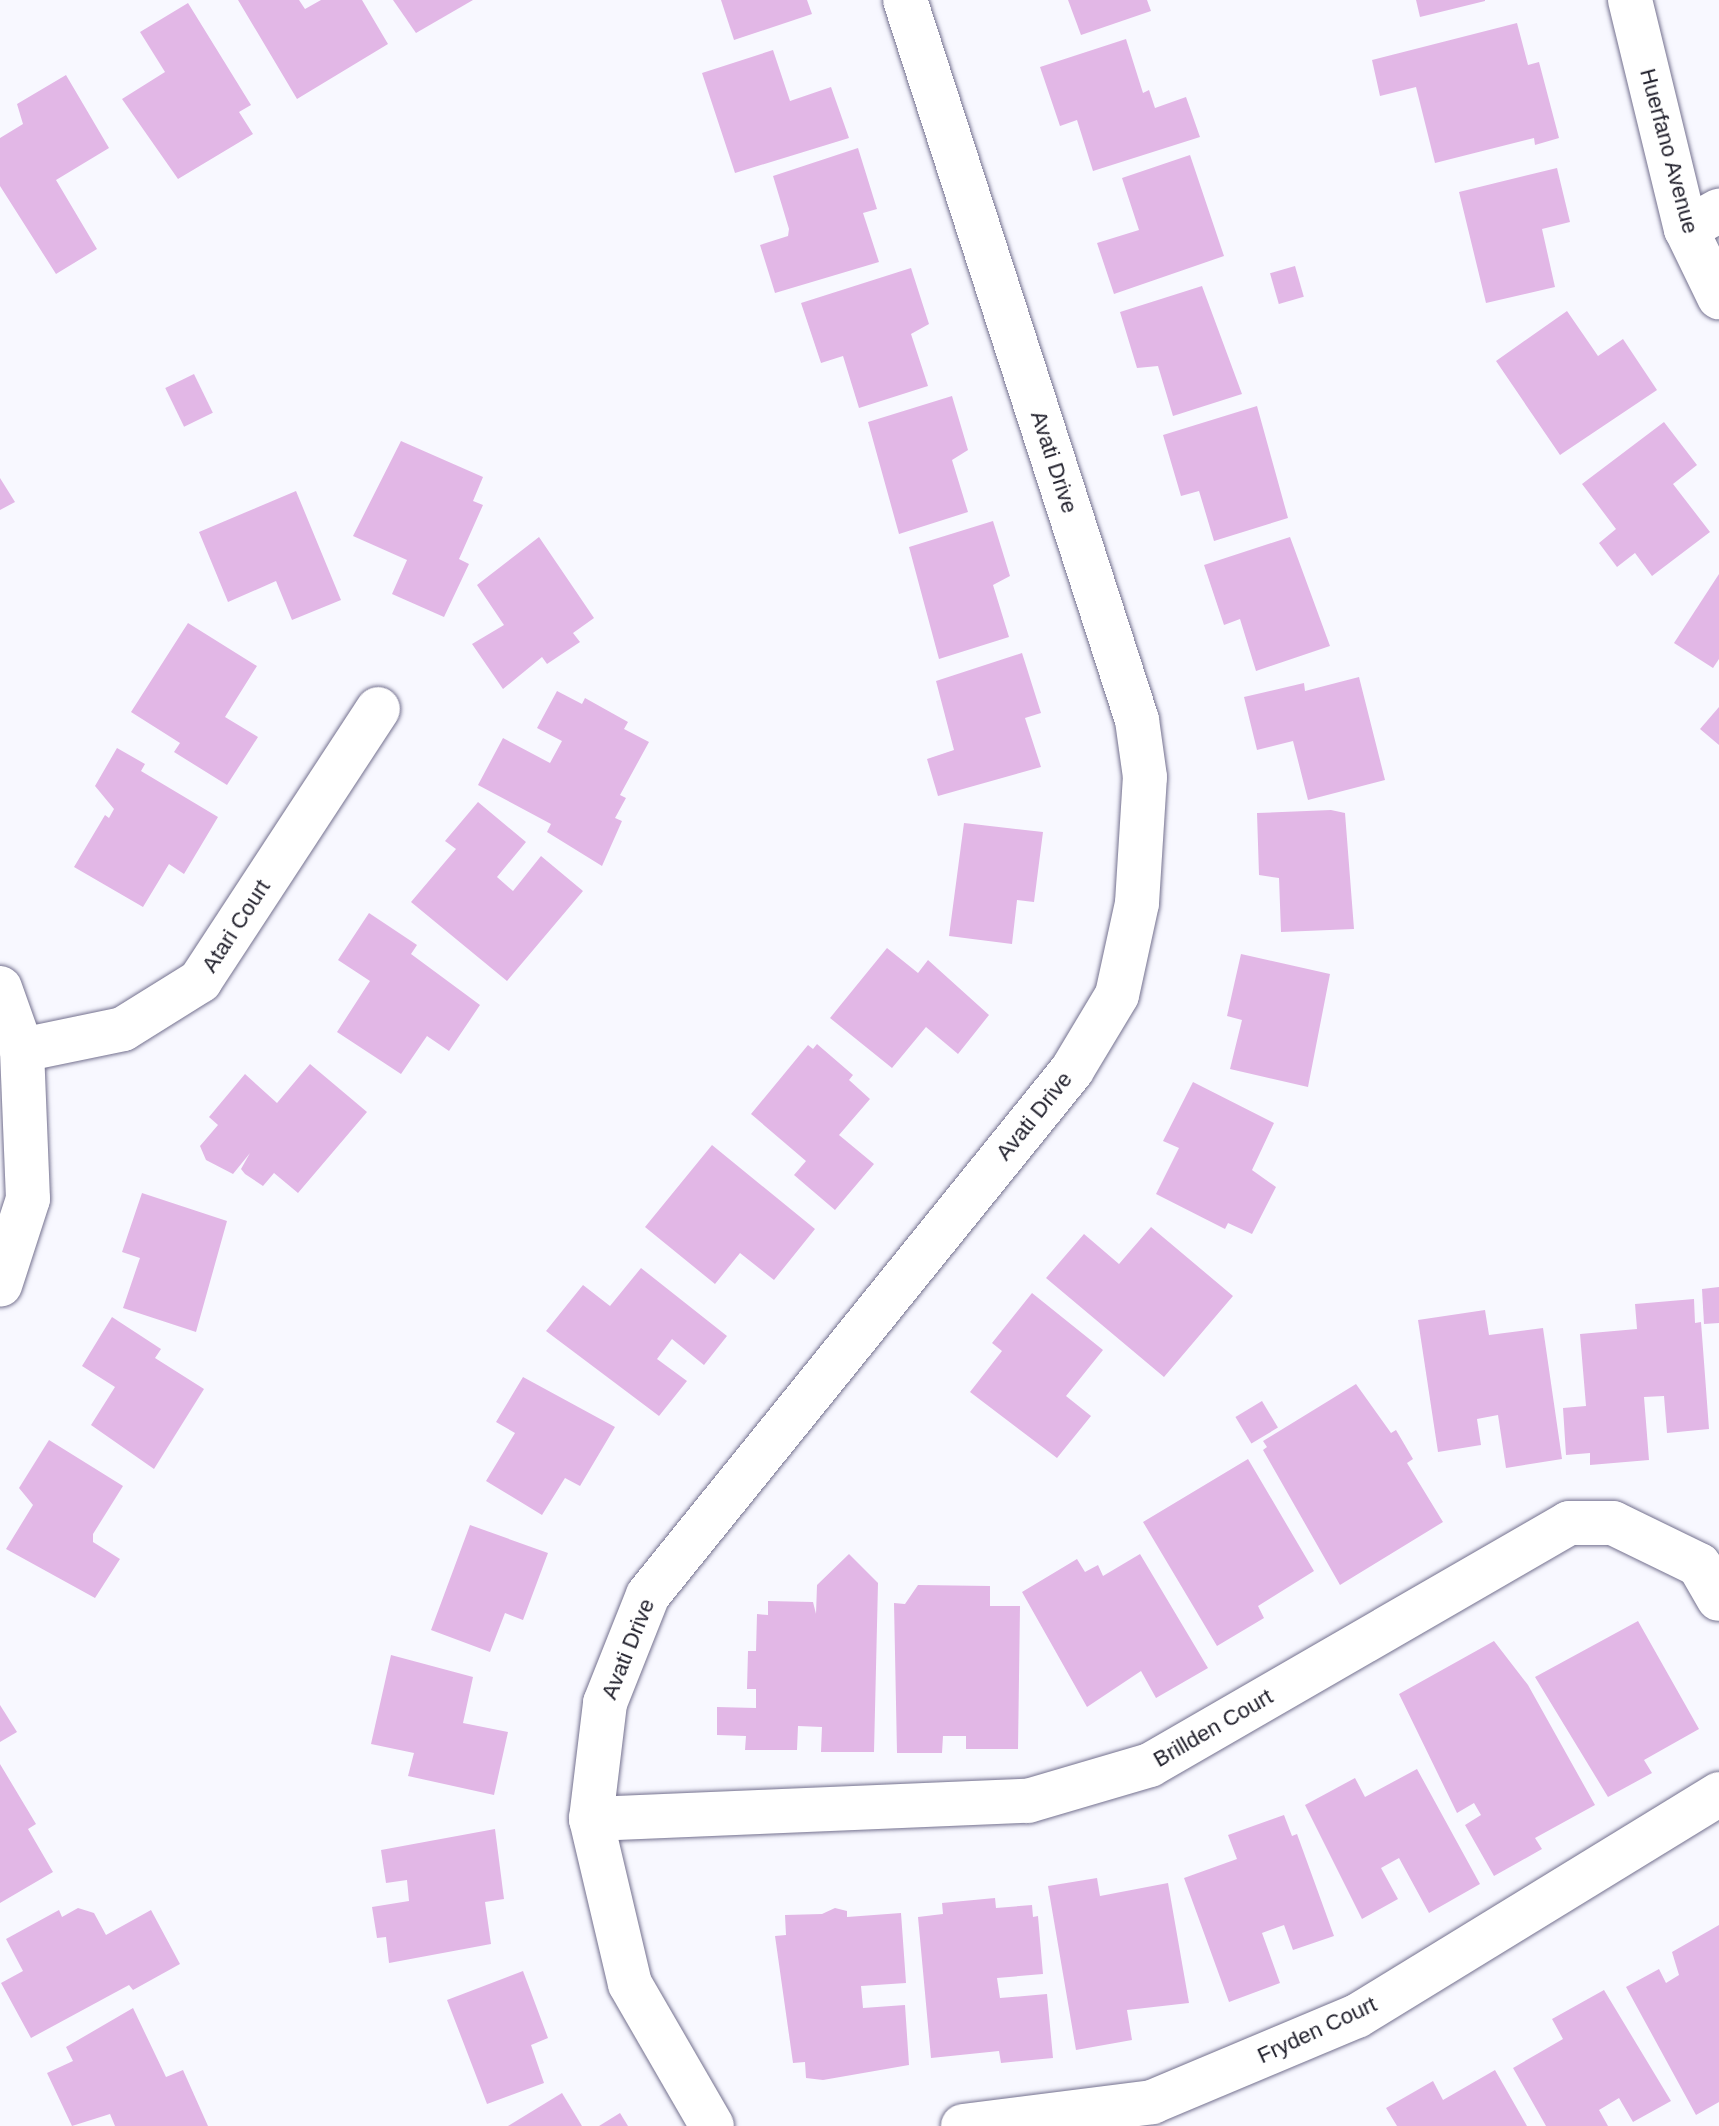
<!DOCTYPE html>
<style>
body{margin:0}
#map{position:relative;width:1719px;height:2126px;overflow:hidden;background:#f8f8ff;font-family:Helvetica,sans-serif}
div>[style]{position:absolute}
.building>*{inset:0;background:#e2b7e6;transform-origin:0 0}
.roads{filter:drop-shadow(0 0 2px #74718f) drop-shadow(0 0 2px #74718f)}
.street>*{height:44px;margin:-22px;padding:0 22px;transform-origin:22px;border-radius:22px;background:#fff}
.secondary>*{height:44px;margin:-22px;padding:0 22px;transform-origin:22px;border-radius:22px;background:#fff}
span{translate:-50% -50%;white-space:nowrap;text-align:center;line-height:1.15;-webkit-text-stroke:7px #fff;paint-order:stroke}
.street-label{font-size:22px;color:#21202c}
</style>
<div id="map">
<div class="building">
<i style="clip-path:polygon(238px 0,299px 0,305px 9px,321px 0,362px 0,388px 44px,297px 99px)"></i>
<i style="clip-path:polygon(393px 0,473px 0,416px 33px)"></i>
<i style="clip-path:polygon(721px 0,807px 0,812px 14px,734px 40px)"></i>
<i style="clip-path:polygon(1068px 0,1147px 0,1151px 11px,1081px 35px)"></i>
<i style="clip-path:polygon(1416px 0,1485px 0,1485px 1px,1420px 17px)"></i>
<i style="clip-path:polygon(188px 3px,251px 105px,239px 112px,253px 134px,178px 179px,122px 99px,165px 72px,140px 32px)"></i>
<i style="clip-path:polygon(1517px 23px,1528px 65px,1539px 62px,1559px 138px,1535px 145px,1534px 138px,1435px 163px,1416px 87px,1380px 96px,1372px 60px)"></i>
<i style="clip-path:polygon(1126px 39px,1143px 93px,1149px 90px,1155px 108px,1186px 97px,1200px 137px,1093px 171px,1077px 120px,1060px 126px,1040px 67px)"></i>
<i style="clip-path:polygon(773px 50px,790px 101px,831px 87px,849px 138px,735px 173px,702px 73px)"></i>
<i style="clip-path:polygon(66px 75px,109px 148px,56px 180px,97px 249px,56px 274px,0 186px,0 138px,23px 124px,17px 104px)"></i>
<i style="clip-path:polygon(858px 148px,877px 209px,863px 213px,879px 262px,775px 293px,760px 245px,788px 236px,789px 229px,773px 176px)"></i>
<i style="clip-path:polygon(1190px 155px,1224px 256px,1114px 294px,1097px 243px,1139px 230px,1122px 178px)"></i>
<i style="clip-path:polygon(1557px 168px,1570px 222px,1542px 229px,1555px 287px,1486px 303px,1459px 192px)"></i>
<i style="left:1295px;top:266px;width:32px;height:26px;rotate:74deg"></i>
<i style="clip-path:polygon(911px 268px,929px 324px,911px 334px,928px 386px,859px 408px,843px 356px,821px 363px,801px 303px)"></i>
<i style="clip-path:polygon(1202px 286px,1242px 394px,1173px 416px,1158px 366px,1137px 368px,1120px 312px)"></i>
<i style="clip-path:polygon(1567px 311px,1598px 356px,1623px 339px,1657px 390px,1560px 455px,1496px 361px)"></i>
<i style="left:194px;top:374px;width:43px;height:32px;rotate:64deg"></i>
<i style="clip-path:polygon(952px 396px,968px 450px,952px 460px,968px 512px,899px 534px,868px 422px)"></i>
<i style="clip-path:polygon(1257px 406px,1288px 518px,1214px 541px,1199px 491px,1181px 496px,1163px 435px)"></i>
<i style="clip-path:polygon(1664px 422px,1697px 465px,1673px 484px,1710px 532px,1652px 576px,1635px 553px,1617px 567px,1599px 543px,1616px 529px,1582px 484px)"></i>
<i style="clip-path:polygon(401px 441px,483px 477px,473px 501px,483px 505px,459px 559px,469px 564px,444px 617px,392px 594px,407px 560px,353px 536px)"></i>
<i style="clip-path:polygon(0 478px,15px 502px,0 510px)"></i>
<i style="clip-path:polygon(296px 491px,341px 600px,292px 620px,276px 581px,228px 602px,199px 532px)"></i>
<i style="clip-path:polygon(993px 521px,1010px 576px,993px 585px,1009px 637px,939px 659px,909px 547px)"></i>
<i style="clip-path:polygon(539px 537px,594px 618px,573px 633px,580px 642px,547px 664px,542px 657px,503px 689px,472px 644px,504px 625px,477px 585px)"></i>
<i style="clip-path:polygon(1290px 537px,1330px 646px,1256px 671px,1240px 619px,1224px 625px,1204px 565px)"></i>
<i style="clip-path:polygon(1719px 574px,1719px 659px,1713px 668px,1674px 643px)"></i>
<i style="clip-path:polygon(188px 623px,257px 666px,225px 717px,258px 737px,227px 785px,174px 752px,180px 743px,131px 712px)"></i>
<i style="clip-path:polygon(1022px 653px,1041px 713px,1025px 718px,1041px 767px,938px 796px,927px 759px,954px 750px,936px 681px)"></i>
<i style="clip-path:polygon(1359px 677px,1385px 780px,1308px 800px,1293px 741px,1257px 750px,1244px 697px,1304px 683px,1305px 691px)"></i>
<i style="clip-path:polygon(557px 691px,582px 704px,585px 698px,628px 722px,624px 729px,649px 742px,620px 795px,626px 798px,615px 818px,622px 821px,602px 866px,547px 832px,551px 824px,478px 785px,503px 738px,550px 763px,562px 741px,537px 728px)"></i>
<i style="clip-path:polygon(1719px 707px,1719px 745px,1700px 729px)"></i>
<i style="clip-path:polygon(117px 748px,145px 764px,141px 771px,218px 817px,184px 874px,169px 864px,143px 907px,74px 867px,105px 815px,109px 818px,114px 809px,95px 786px)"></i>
<i style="clip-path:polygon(478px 802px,526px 842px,497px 877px,513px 891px,541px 856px,583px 891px,507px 981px,411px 902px,456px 849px,445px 841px)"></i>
<i style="clip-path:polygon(1331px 810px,1345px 813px,1354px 929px,1281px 932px,1279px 878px,1259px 875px,1257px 813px)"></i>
<i style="clip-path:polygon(964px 823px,1043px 832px,1034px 902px,1017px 900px,1012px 944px,949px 936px)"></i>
<i style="clip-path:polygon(369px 913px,417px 945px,411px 954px,480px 1005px,449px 1051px,427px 1036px,401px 1074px,337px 1032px,370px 981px,338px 960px)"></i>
<i style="clip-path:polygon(887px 948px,918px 973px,928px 960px,989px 1015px,958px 1054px,926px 1027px,892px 1068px,830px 1018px)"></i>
<i style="clip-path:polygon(1241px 954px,1330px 974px,1308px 1087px,1230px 1069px,1242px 1020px,1227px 1016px)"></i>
<i style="clip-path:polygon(817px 1044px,853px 1075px,849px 1080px,870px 1099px,839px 1135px,874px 1164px,835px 1210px,794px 1175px,806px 1161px,751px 1114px,808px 1045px,813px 1049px)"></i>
<i style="clip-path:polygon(310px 1064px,367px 1112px,298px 1193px,274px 1173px,263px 1186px,245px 1174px,241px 1169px,250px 1153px,233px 1174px,206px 1160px,200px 1146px,218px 1125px,209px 1117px,245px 1074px,277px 1103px)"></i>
<i style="clip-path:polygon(1193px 1082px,1274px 1123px,1252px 1170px,1276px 1187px,1252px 1234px,1228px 1223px,1225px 1229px,1156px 1194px,1179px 1148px,1163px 1141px)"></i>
<i style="clip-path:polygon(712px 1145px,815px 1229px,774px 1280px,740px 1253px,715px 1284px,645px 1227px)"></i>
<i style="clip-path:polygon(142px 1193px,227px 1221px,196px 1332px,123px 1308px,140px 1258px,122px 1252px)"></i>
<i style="clip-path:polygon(1151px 1227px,1233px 1296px,1164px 1377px,1046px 1278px,1084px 1234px,1119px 1264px)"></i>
<i style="clip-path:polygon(641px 1268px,727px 1336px,704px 1365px,672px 1339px,657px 1359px,687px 1381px,659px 1416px,546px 1331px,583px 1285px,610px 1306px)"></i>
<i style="clip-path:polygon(1719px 1287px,1719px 1323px,1704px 1324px,1702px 1289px)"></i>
<i style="clip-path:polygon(1032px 1293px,1103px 1350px,1066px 1396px,1091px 1416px,1057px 1458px,970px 1392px,1002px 1351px,992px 1343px)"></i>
<i style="clip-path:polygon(1694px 1299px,1695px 1323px,1701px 1322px,1709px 1429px,1667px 1433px,1664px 1396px,1644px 1397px,1649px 1460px,1590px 1465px,1590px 1453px,1566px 1455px,1563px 1408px,1586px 1406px,1580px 1334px,1637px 1329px,1635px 1304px)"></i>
<i style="clip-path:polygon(1485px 1310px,1489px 1335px,1543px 1328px,1562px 1459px,1506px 1468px,1498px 1415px,1477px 1419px,1481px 1445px,1438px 1452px,1418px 1320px)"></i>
<i style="clip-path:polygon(112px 1317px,161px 1349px,155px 1358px,204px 1389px,154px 1469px,91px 1425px,115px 1387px,82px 1366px)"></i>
<i style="clip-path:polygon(523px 1377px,615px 1427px,580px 1486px,565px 1478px,542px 1515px,486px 1481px,515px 1433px,496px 1422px)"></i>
<i style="clip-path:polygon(1356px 1384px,1391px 1433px,1396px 1430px,1413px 1459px,1407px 1463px,1443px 1522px,1340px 1585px,1263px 1450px,1267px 1447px,1263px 1441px)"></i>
<i style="left:1262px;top:1401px;width:31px;height:31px;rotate:59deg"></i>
<i style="clip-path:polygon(49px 1440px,123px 1486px,93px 1534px,93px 1542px,120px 1559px,95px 1598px,6px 1549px,33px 1505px,19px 1488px)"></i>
<i style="clip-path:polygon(1248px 1459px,1314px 1571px,1258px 1606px,1264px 1618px,1217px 1646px,1143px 1522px)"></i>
<i style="clip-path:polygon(470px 1525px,548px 1553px,523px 1620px,505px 1613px,490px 1652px,431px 1630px)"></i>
<i style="clip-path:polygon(849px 1554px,878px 1583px,874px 1752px,821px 1752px,822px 1727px,798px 1726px,797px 1750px,745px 1750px,746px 1736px,717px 1735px,717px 1707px,756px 1708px,756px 1689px,747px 1689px,748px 1651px,756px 1651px,757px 1614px,768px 1615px,768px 1601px,813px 1602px,816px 1614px,817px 1585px)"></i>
<i style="clip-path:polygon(1140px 1554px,1208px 1668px,1156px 1698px,1141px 1671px,1087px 1707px,1022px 1592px,1077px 1559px,1085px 1572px,1098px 1565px,1103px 1576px)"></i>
<i style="clip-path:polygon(918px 1585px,990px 1586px,990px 1606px,1020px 1606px,1018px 1749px,966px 1749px,966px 1736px,943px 1736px,942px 1753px,897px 1753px,894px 1603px,905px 1604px)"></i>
<i style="clip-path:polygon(1638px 1621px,1699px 1729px,1644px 1760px,1652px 1773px,1608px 1797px,1535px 1677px)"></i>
<i style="clip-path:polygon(1494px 1641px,1528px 1685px,1595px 1805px,1535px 1838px,1542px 1849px,1494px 1876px,1465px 1825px,1481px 1815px,1474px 1803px,1457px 1813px,1399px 1694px)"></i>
<i style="clip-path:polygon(391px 1655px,473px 1677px,463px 1723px,508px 1732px,494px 1795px,408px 1776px,414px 1753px,371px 1744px)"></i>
<i style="clip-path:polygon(0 1705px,17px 1732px,0 1742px)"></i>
<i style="clip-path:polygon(0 1764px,36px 1824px,28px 1829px,53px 1872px,0 1903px)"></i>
<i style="clip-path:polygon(1417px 1769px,1480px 1884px,1429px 1913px,1399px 1858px,1381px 1868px,1398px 1899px,1362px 1919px,1305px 1805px,1355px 1778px,1365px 1797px)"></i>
<i style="clip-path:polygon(1284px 1815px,1292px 1836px,1297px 1834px,1334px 1936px,1293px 1950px,1284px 1925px,1262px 1933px,1280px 1983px,1229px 2002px,1184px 1878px,1237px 1859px,1228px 1835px)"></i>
<i style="clip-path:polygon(495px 1829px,504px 1899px,485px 1902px,491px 1944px,389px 1963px,386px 1937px,377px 1938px,372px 1907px,409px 1901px,407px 1880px,386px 1883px,381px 1850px)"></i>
<i style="clip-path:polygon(1097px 1878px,1100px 1896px,1168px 1883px,1189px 2003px,1127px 2010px,1132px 2040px,1076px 2050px,1048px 1886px)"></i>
<i style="clip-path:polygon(995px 1898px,996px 1908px,1032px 1905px,1033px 1917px,1038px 1916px,1043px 1974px,997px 1978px,1000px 1998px,1047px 1994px,1053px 2058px,1001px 2063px,999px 2051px,931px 2058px,918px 1917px,943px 1914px,942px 1903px)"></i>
<i style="clip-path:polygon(78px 1908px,94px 1913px,106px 1935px,151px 1910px,180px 1964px,133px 1990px,129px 1985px,31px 2038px,1px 1983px,23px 1971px,6px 1939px,59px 1910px,62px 1917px)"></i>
<i style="clip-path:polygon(835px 1908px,847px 1911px,847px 1917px,901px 1913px,906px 1983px,861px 1986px,863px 2008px,905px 2005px,909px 2065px,823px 2080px,806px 2078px,805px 2062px,793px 2063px,775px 1936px,786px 1935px,785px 1915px,822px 1914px)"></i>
<i style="clip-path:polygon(1719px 1925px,1719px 2102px,1696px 2115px,1626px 1987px,1659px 1969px,1666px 1983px,1679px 1975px,1672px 1952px)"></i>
<i style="clip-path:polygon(523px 1971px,548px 2038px,531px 2045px,544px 2083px,487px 2104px,447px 2000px)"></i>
<i style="clip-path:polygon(1604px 1990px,1671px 2101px,1633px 2122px,1619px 2098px,1599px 2110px,1608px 2126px,1546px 2126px,1513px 2068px,1563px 2039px,1552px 2019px)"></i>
<i style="clip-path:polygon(133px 2008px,166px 2077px,183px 2070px,208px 2126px,115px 2126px,110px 2114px,72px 2126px,47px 2073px,73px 2061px,66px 2047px)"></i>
<i style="clip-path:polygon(1495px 2070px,1527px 2126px,1397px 2126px,1386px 2108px,1433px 2081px,1443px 2100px)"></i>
<i style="clip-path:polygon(562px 2093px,582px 2126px,508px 2126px)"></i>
<i style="clip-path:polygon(620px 2113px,628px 2126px,599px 2126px)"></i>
</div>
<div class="roads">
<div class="street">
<i style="left:1686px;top:229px;width:38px;rotate:-29deg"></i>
<i style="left:0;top:988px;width:66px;rotate:70.5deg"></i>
<i style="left:22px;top:1050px;width:149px;rotate:87.7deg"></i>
<i style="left:28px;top:1199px;width:90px;rotate:108deg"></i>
<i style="left:22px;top:1050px;width:103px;rotate:-11.7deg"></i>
<i style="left:123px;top:1029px;width:91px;rotate:-31.9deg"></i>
<i style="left:200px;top:981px;width:325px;rotate:-56.8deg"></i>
<i style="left:591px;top:1819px;width:437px;rotate:-2.4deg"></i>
<i style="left:1028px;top:1801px;width:127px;rotate:-16.4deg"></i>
<i style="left:1150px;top:1765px;width:484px;rotate:-30deg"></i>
<i style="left:1569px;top:1523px;width:44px"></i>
<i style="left:1613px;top:1523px;width:96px;rotate:26deg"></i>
<i style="left:1699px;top:1565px;width:39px;rotate:60deg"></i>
<i style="left:963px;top:2126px;width:191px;rotate:-7.2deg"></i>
<i style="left:1152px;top:2102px;width:222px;rotate:-22.8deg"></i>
<i style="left:1357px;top:2016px;width:425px;rotate:-31.5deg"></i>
</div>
<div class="secondary">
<i style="left:1630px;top:0;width:236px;rotate:76.3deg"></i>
<i style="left:1686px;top:229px;width:76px;rotate:64.1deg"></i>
<i style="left:712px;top:2126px;width:164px;rotate:-120deg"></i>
<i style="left:630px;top:1984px;width:170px;rotate:-103.3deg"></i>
<i style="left:591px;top:1819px;width:117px;rotate:-83.1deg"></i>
<i style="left:605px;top:1703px;width:116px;rotate:-68.3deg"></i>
<i style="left:648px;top:1595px;width:675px;rotate:-51.07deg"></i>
<i style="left:1072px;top:1070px;width:87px;rotate:-59deg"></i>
<i style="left:1117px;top:995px;width:94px;rotate:-77.7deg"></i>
<i style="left:1137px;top:903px;width:126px;rotate:-86.4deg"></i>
<i style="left:1145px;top:777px;width:58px;rotate:-98deg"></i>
<i style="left:1137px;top:720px;width:756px;rotate:-107.86deg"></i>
</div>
</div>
<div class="street-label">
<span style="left:1669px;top:151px;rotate:75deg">Huerfano Avenue</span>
<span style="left:1054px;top:462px;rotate:72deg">Avati Drive</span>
<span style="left:236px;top:926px;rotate:-57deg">Atari Court</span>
<span style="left:1034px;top:1116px;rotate:-51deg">Avati Drive</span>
<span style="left:628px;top:1649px;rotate:-68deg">Avati Drive</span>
<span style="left:1213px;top:1728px;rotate:-30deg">Brillden Court</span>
<span style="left:1317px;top:2030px;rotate:-25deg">Fryden Court</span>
</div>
</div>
